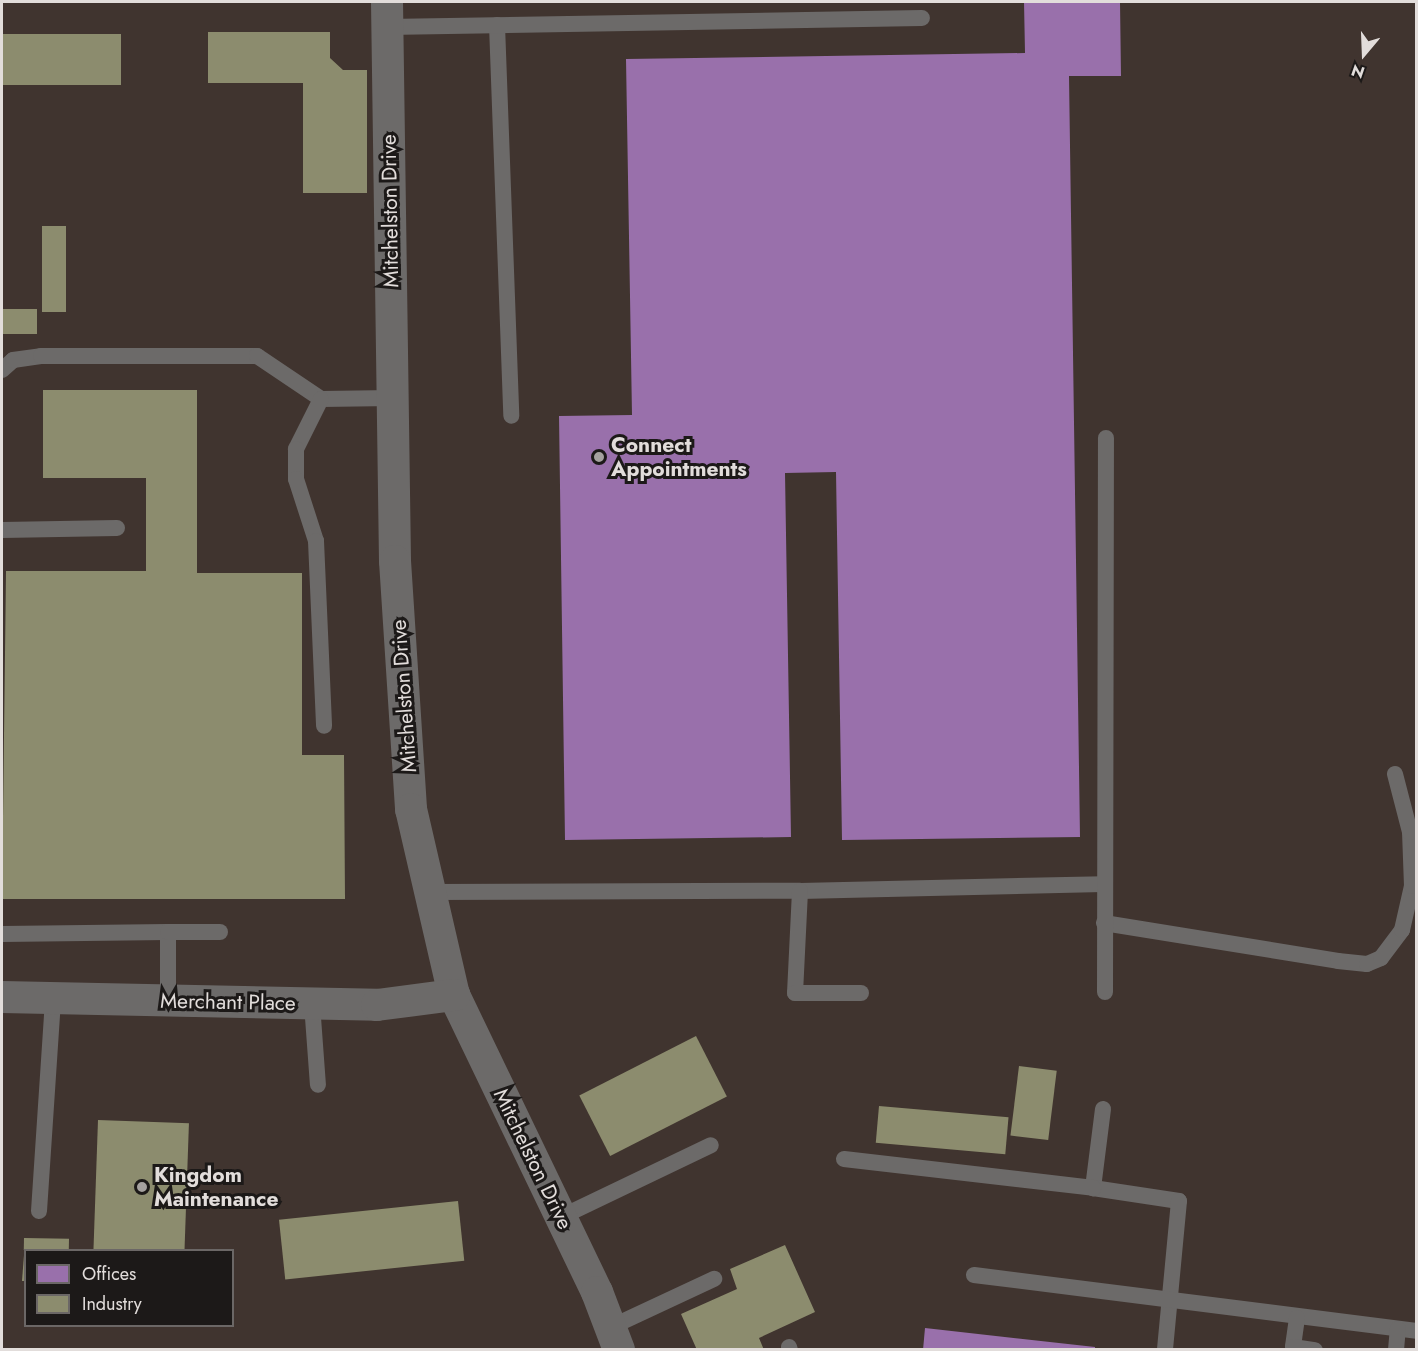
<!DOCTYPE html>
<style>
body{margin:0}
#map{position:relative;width:1418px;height:1351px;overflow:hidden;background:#353130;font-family:Jost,sans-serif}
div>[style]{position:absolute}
.built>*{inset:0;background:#40342f}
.offices>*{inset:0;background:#9970ab}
.industry>*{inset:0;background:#8c8c6e;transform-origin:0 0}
.lane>*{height:16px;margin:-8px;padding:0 8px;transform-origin:8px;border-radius:8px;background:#6c6a69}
.street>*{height:32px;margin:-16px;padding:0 16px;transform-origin:16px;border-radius:16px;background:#6c6a69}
.dots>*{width:16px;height:16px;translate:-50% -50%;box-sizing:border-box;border:3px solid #1c1918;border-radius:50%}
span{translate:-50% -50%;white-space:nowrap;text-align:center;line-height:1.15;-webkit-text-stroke:6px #1c1918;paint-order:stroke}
.street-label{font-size:21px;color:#e2dddb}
.poi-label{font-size:21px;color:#e2dddb;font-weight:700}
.left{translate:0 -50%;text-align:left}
.frame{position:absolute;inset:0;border:3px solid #e2dddb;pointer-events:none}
.legend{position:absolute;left:24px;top:1249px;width:210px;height:78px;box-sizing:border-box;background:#1c1918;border:2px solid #6b6766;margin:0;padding:8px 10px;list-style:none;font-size:18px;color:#e2dddb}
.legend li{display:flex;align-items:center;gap:12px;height:30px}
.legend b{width:30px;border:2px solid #6b6766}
.north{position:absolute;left:1334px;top:24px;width:60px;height:60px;-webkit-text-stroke:4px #1c1918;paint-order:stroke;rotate:199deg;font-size:16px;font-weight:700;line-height:24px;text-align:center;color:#e2dddb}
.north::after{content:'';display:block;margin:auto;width:21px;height:27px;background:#e2dddb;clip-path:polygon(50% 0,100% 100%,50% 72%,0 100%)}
</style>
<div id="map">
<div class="built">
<i style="clip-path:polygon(evenodd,2px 2px,1416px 2px,1416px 1349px,2px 1350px,2px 2px,26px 1250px,232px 1250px,232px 1326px,26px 1326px,26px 1250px)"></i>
</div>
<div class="offices">
<i style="clip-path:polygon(1024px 2px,1120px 2px,1121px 76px,1069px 76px,1080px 837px,842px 840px,836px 472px,785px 473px,791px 837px,565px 840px,559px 416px,632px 415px,626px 59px,1025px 53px)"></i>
<i style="clip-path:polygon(925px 1328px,1095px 1347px,1095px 1350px,923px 1350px)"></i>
</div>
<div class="industry">
<i style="clip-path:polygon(208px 32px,330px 32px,330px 58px,343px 70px,367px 70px,367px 193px,303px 193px,303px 83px,208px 83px)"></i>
<i style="left:2px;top:34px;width:119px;height:51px"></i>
<i style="left:42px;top:226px;width:24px;height:86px"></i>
<i style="left:2px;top:309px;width:35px;height:25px"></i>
<i style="clip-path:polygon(43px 390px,197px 390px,197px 573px,302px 573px,302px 755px,344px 755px,345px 899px,2px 899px,6px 571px,146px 571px,146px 478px,43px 478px)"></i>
<i style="left:696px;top:1036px;width:68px;height:131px;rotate:63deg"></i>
<i style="left:1019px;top:1066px;width:38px;height:70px;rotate:7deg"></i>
<i style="left:879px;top:1106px;width:130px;height:37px;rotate:5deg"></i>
<i style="left:98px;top:1120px;width:91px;height:130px;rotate:2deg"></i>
<i style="left:458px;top:1201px;width:60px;height:180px;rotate:84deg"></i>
<i style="left:24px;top:1238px;width:45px;height:12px;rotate:1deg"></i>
<i style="clip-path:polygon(785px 1245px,815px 1312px,759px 1338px,764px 1350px,697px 1350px,681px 1314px,737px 1289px,730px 1269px)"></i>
<i style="clip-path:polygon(24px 1255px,26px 1255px,26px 1281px,22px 1281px)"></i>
</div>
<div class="lane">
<i style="left:497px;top:25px;width:391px;rotate:87.9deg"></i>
<i style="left:387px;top:27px;width:535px;rotate:-0.96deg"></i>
<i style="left:2px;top:370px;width:15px;rotate:-42deg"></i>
<i style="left:13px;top:360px;width:28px;rotate:-8deg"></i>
<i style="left:41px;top:356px;width:216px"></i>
<i style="left:257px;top:356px;width:77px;rotate:33.9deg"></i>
<i style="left:321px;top:399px;width:72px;rotate:-0.8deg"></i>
<i style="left:321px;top:399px;width:56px;rotate:116.6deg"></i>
<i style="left:296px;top:449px;width:30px;rotate:90deg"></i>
<i style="left:296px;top:479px;width:65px;rotate:72.1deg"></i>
<i style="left:316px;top:541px;width:185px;rotate:87.5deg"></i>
<i style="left:2px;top:530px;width:115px;rotate:-1deg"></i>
<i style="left:800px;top:891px;width:303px;rotate:-1.3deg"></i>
<i style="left:430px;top:892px;width:370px;rotate:-0.2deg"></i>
<i style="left:800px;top:891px;width:102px;rotate:92.8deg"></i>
<i style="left:795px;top:993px;width:66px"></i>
<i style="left:1104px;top:923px;width:237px;rotate:9.2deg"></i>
<i style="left:1338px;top:961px;width:29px;rotate:6deg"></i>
<i style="left:1367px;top:964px;width:15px;rotate:-23deg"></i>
<i style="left:1381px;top:958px;width:35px;rotate:-53deg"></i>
<i style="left:1402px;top:930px;width:45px;rotate:-77.2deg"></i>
<i style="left:1412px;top:886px;width:54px;rotate:-92.1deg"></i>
<i style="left:1410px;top:832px;width:60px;rotate:-104.5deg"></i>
<i style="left:2px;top:934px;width:166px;rotate:-0.7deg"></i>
<i style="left:1105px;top:992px;width:554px;rotate:-89.9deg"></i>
<i style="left:168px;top:1000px;width:68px;rotate:-90deg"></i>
<i style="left:168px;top:932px;width:52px"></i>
<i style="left:312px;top:1004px;width:81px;rotate:85.8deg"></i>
<i style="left:1103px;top:1109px;width:80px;rotate:97.2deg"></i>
<i style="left:1093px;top:1188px;width:87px;rotate:8.6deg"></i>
<i style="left:1179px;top:1201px;width:150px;rotate:95.4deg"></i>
<i style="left:844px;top:1159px;width:251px;rotate:6.6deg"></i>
<i style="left:39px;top:1211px;width:213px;rotate:-86.2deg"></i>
<i style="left:561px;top:1217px;width:166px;rotate:-25.6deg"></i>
<i style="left:974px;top:1275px;width:446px;rotate:7.2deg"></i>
<i style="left:1297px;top:1318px;width:29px;rotate:98deg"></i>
<i style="left:1293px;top:1347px;width:22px;rotate:8deg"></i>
<i style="left:611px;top:1327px;width:114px;rotate:-25deg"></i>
<i style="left:789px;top:1347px;width:3px;rotate:72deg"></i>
<i style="left:1396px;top:1350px;width:21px;rotate:-85deg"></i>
</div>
<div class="street">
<i style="left:387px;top:2px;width:559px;rotate:89.18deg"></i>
<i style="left:395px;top:561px;width:249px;rotate:86.3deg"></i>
<i style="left:411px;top:809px;width:191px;rotate:77deg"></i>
<i style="left:454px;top:995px;width:330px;rotate:64.3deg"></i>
<i style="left:597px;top:1292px;width:62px;rotate:69.2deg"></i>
<i style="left:2px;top:997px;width:375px;rotate:1.2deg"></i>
<i style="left:377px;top:1005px;width:78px;rotate:-7.4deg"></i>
</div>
<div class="dots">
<i style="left:599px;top:457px;background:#a5a19f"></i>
<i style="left:142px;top:1187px;background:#a5a19f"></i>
</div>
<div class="street-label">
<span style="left:390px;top:211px;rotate:-91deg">Mitchelston Drive</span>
<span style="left:404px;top:696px;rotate:-94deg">Mitchelston Drive</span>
<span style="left:228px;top:1002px;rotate:1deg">Merchant Place</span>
<span style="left:533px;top:1159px;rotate:64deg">Mitchelston Drive</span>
</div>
<div class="poi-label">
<span class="left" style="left:611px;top:457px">Connect<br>Appointments</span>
<span class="left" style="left:154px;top:1187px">Kingdom<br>Maintenance</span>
</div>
<div class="frame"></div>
<ul class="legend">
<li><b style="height:16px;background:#9970ab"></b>Offices</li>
<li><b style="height:16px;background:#8c8c6e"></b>Industry</li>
</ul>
<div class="north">N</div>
</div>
